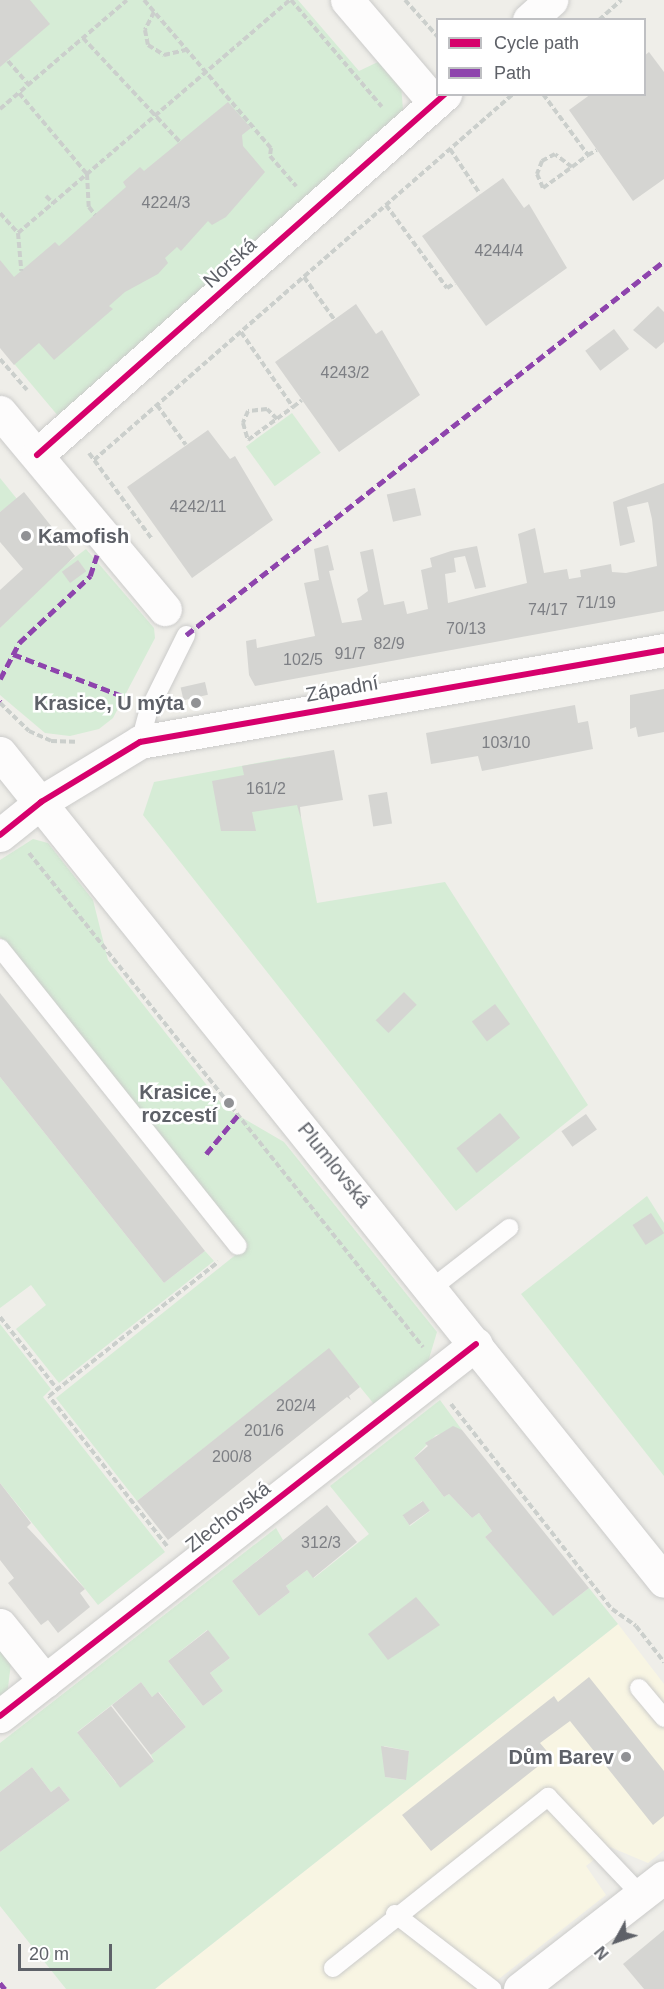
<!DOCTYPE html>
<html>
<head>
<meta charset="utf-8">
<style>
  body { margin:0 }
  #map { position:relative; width:664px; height:1989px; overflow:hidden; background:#efeee9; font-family:Arial,sans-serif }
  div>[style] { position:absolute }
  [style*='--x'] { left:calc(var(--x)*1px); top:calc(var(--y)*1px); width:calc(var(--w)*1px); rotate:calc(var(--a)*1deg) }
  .commercial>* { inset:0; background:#f8f5e3 }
  .green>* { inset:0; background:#d6ecd6; transform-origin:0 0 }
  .building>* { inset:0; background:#d5d5d2; transform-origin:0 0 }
  .path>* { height:4px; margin-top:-2px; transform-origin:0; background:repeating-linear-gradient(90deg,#cbcfcc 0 6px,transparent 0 9px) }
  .roads { filter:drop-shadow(0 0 2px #cbcbca) drop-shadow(0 0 2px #cbcbca) }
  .lane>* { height:18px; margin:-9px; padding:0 9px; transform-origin:9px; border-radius:9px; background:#fdfcfc }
  .street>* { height:33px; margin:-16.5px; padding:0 16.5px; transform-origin:16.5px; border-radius:16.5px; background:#fdfcfc }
  .secondary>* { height:33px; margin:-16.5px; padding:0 16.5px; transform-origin:16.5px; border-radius:16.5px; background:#fdfcfc }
  .quiet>* { height:4.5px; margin-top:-2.25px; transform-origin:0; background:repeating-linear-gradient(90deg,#8e44ad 0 9px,transparent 0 13.5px) }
  .cycleway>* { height:6px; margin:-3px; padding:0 3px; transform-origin:3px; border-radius:3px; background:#d6006c }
  .dots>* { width:16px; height:16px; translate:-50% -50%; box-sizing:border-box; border:3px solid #fff; border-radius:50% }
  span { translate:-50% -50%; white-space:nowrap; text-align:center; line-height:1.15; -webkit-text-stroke:5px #fff; paint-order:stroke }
  .number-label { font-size:16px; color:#7d7f84 }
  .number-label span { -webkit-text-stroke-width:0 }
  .street-label { font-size:20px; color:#5e6168 }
  .poi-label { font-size:20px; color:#5e6168; font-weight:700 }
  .left { translate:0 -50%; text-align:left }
  .right { translate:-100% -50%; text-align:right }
  .legend { position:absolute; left:436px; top:18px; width:210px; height:78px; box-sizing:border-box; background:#fff; border:2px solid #bfc0c3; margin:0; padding:8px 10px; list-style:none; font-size:18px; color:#5e6168 }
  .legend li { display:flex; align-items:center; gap:12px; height:30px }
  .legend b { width:30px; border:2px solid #bfc0c3 }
  .north { position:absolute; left:586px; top:1911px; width:60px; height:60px; -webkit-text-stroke:4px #fff; paint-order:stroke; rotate:230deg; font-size:16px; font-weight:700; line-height:24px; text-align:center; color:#5e6168 }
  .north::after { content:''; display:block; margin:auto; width:21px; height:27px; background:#5e6168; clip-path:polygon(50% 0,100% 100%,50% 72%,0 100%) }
  .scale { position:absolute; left:18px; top:1944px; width:94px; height:27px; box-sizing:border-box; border:3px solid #5e6168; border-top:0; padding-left:8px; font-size:18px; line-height:21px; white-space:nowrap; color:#5e6168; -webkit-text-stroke:4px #fff; paint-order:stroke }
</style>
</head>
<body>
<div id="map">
  <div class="commercial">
    <i style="clip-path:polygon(618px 1624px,664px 1684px,664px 1850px,648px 1863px,610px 1847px,586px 1866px,606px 1895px,486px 1989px,155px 1989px)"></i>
  </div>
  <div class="green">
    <i style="clip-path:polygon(0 0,298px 0,359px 71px,382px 60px,401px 84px,403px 110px,59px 417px,0 347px)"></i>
    <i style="left:292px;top:413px;width:49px;height:57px;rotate:54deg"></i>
    <i style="clip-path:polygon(0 478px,17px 499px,0 512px)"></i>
    <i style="clip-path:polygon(86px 549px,154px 628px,155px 638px,113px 718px,99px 729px,70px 736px,45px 733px,0 695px,0 628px,36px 587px)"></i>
    <i style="clip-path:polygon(290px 757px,317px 903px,445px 882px,588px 1105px,456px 1211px,143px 815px,154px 782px)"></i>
    <i style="clip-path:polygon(33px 839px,48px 843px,93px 900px,108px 960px,224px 1107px,284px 1142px,437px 1332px,428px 1362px,374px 1404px,329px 1349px,137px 1501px,56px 1398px,248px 1245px,0 937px,0 860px)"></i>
    <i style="clip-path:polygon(0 1077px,164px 1283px,205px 1251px,214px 1261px,59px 1383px,16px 1329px,46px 1305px,31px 1285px,0 1308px)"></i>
    <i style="clip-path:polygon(647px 1196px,664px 1223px,664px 1476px,521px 1294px)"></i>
    <i style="clip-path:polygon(0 1324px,51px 1389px,43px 1397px,165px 1552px,98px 1605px,0 1483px)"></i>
    <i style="clip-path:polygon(evenodd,440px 1400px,462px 1430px,436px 1435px,414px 1458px,444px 1497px,449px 1494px,472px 1518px,479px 1513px,492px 1531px,485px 1537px,554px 1615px,589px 1588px,618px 1624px,155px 1989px,66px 1989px,0 1906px,0 1852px,70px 1800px,59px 1786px,51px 1792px,32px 1767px,0 1792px,0 1743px,276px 1528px,283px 1540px,232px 1581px,259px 1616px,290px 1592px,286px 1586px,307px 1570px,314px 1578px,369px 1534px,330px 1486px,440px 1400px,422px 1501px,430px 1511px,410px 1526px,403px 1516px,422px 1501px,440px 1400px,207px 1630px,230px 1658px,210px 1673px,223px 1691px,203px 1706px,168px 1661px,207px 1630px,440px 1400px,141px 1682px,152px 1697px,159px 1692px,186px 1727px,151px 1755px,154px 1761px,116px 1783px,77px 1732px,141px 1682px,440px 1400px,384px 1746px,409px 1751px,405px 1780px,385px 1777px,384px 1746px)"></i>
    <i style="clip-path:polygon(0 1639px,12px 1654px,7px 1696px,0 1701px)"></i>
  </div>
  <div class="building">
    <i style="clip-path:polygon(0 0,30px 0,50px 24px,0 67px)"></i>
    <i style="clip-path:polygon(649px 52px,664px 72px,664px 179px,633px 201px,569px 110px,591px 94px,644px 94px,644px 56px)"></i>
    <i style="clip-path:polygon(228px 102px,251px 128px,242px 135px,243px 146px,265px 172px,226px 217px,212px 225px,208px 221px,181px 251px,177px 247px,165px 258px,168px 263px,158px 274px,125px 292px,109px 306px,113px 309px,54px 360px,39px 343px,14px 365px,0 348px,0 260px,14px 277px,55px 242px,59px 246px,126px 187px,123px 182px,140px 167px,144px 171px)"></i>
    <i style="clip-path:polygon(503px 178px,524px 208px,529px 204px,567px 268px,486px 326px,422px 236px)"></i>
    <i style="clip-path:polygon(356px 304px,376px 334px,382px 330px,420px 395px,339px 452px,275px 362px)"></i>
    <i style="clip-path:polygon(658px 306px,664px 312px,664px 342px,656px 349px,633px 330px)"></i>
    <i style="left:614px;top:329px;width:25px;height:36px;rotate:53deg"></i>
    <i style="clip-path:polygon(208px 430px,230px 459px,235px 456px,273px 520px,192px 578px,127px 487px)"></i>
    <i style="clip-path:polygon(664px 483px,664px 611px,255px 686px,249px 675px,246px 641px,256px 639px,257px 648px,315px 636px,304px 583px,319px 580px,314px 549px,328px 545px,334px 570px,329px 571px,342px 623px,362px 620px,357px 599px,368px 591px,360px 552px,373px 549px,384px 605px,404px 601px,407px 614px,428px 609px,421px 570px,432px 567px,430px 558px,451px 551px,477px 546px,486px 587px,475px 589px,465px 556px,454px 558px,456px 572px,445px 574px,448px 603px,527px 583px,518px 534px,535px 528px,544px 573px,567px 569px,569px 579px,581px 577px,580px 570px,611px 564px,612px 572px,626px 573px,657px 566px,652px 519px,648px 502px,627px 507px,635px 542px,620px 546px,613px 502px)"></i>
    <i style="left:415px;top:488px;width:28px;height:29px;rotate:77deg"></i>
    <i style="clip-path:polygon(24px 492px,75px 556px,0 628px,0 590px,23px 569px,0 542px,0 512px)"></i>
    <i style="left:78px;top:560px;width:14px;height:20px;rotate:54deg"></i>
    <i style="left:205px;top:682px;width:13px;height:25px;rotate:77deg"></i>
    <i style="clip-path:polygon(664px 689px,664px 732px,638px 737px,636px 727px,630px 729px,630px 695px)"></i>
    <i style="clip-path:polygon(575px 705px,578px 723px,588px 721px,593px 749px,482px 771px,478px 756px,431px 764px,426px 733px)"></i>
    <i style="clip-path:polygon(334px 750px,343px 800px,300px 807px,301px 819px,297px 805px,252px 812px,256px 831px,221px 831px,212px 781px,244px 775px,242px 766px)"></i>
    <i style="left:387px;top:792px;width:32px;height:19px;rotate:81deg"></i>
    <i style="left:404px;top:992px;width:18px;height:40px;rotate:45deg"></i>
    <i style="clip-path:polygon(0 993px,205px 1251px,164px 1283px,0 1077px)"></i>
    <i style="left:495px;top:1004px;width:25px;height:29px;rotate:53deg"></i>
    <i style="left:500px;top:1113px;width:32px;height:56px;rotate:51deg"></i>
    <i style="left:586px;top:1114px;width:19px;height:30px;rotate:55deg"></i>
    <i style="left:651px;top:1213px;width:24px;height:22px;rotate:57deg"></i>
    <i style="clip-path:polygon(329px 1348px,360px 1387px,349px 1396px,351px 1400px,347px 1397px,168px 1540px,137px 1501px)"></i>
    <i style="clip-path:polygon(453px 1426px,462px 1430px,589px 1588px,553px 1616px,485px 1537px,492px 1531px,479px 1513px,472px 1518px,449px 1494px,444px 1497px,414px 1458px,428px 1446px,425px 1443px)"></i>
    <i style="clip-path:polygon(0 1483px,31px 1523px,27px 1527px,85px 1589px,80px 1593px,90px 1607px,58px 1633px,48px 1620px,41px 1625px,8px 1583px,14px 1578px,0 1560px)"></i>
    <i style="left:423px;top:1501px;width:12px;height:25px;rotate:55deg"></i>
    <i style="clip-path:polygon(327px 1505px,357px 1542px,313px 1578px,307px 1570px,286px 1586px,290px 1592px,259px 1616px,232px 1581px)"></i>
    <i style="clip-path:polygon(416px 1597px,440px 1625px,388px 1660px,368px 1634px)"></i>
    <i style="clip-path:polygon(208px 1630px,230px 1658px,210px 1673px,223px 1691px,203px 1706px,168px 1661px)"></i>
    <i style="clip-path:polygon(589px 1677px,664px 1771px,664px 1816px,653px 1825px,570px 1721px,540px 1743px,551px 1756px,431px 1851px,402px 1815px,554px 1696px,558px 1702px)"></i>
    <i style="clip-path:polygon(141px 1682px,152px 1697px,158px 1692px,186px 1727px,151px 1755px,112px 1705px)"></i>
    <i style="left:111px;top:1706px;width:70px;height:43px;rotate:52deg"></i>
    <i style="clip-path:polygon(381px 1746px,409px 1751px,406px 1780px,385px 1777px)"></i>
    <i style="clip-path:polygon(32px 1767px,51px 1792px,59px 1786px,70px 1800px,0 1852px,0 1792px)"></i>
    <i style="clip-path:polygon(664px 1930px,664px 1989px,644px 1989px,623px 1964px)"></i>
  </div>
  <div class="path">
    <i style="--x:144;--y:0;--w:195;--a:49.4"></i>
    <i style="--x:271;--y:148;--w:8;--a:97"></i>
    <i style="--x:270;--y:156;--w:40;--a:49"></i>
    <i style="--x:291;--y:0;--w:140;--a:49.6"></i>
    <i style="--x:405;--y:0;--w:50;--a:48.3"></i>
    <i style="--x:154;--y:12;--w:20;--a:117"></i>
    <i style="--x:145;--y:30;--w:15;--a:79"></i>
    <i style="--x:148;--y:45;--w:19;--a:32"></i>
    <i style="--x:164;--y:55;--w:22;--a:-13"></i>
    <i style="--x:599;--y:20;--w:30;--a:-42"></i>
    <i style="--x:83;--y:38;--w:142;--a:47"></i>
    <i style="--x:8;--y:61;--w:32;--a:49"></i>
    <i style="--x:19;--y:93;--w:106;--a:50"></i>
    <i style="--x:87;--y:174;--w:33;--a:87"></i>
    <i style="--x:89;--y:207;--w:10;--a:53"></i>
    <i style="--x:543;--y:94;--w:76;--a:53.6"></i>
    <i style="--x:588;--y:155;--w:10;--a:-29"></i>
    <i style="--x:0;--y:109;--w:167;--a:-40.6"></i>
    <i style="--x:450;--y:149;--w:54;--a:56.3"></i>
    <i style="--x:572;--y:167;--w:21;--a:-143"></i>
    <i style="--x:555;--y:154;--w:15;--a:152"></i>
    <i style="--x:542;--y:161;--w:14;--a:111"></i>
    <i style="--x:537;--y:174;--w:15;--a:67"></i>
    <i style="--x:543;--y:188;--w:36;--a:-36"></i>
    <i style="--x:572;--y:167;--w:20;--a:-37"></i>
    <i style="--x:46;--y:196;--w:10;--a:45"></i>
    <i style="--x:386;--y:205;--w:103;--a:53.7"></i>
    <i style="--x:447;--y:288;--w:9;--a:-32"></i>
    <i style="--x:0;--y:213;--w:27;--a:48"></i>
    <i style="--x:18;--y:233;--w:38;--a:85"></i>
    <i style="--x:18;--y:233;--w:358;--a:-40.6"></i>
    <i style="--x:304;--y:277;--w:52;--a:54.5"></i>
    <i style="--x:241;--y:332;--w:91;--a:55.3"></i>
    <i style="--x:293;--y:407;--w:11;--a:-38"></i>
    <i style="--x:0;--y:359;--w:41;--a:48.9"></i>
    <i style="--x:157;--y:405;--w:49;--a:54.1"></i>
    <i style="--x:277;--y:419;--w:14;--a:-135"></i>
    <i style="--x:267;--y:409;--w:19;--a:174"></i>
    <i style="--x:248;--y:411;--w:13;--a:113"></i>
    <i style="--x:243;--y:423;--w:18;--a:74"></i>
    <i style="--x:248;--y:440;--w:56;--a:-36.3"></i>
    <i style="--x:89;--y:453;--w:107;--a:53.8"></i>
    <i style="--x:94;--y:460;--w:556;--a:-41.14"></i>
    <i style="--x:0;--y:703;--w:40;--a:44"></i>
    <i style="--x:29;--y:731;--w:24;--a:24"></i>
    <i style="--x:51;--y:741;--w:24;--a:2"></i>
    <i style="--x:29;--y:853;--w:632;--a:51.43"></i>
    <i style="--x:0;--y:1317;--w:92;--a:51.6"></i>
    <i style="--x:451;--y:1404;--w:261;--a:51.9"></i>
    <i style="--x:612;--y:1609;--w:29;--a:35"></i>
    <i style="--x:636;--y:1626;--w:46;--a:52.1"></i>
    <i style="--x:167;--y:1546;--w:191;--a:-128.2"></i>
    <i style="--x:49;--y:1396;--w:216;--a:-38.4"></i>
  </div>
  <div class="roads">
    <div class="lane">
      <i style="--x:140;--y:742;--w:31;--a:-75"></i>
      <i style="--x:148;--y:712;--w:86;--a:-63.7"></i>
      <i style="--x:0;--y:948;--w:381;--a:51.4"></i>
      <i style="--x:432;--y:1288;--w:98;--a:-37.9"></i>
      <i style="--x:639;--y:1688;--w:39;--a:50"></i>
      <i style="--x:395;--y:1914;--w:123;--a:37.7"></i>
      <i style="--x:333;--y:1968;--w:275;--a:-38.5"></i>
      <i style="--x:548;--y:1797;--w:135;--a:46.5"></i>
    </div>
    <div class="street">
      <i style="--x:347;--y:0;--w:135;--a:49.5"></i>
      <i style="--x:529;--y:20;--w:30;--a:-42"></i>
      <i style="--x:0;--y:412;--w:257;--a:50.1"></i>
      <i style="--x:37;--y:455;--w:545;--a:-41.5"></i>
      <i style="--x:0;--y:835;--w:53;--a:-38.8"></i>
      <i style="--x:41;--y:802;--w:116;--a:-31.2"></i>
      <i style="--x:140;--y:742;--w:532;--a:-9.96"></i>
      <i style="--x:0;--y:1625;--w:72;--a:51.2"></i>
      <i style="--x:0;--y:1716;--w:604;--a:-38.01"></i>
      <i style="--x:520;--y:1989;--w:182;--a:-37.9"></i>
    </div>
    <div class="secondary">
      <i style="--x:0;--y:753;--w:1061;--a:51.27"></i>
    </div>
  </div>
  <div class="quiet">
    <i style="--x:186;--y:635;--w:607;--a:-38.04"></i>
    <i style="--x:13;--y:654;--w:125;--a:21"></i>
    <i style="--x:0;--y:679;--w:41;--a:-62.2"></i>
    <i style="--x:19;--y:643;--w:98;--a:-43.3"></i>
    <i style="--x:90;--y:576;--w:22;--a:-72"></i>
    <i style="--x:0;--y:701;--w:1;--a:45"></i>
    <i style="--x:206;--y:1154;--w:50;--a:-50.6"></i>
    <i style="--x:0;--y:1983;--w:8;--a:50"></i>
  </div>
  <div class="cycleway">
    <i style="--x:37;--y:455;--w:545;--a:-41.5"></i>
    <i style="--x:0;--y:835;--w:53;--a:-38.8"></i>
    <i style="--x:41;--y:802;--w:116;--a:-31.2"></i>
    <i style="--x:140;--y:742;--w:532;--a:-9.96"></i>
    <i style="--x:0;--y:1716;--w:604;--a:-38.01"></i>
  </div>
  <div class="dots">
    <i style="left:26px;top:536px;background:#919295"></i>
    <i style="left:196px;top:703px;background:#919295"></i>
    <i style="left:229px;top:1103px;background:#919295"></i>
    <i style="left:626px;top:1757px;background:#919295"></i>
  </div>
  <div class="number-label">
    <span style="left:166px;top:203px">4224/3</span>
    <span style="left:499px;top:251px">4244/4</span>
    <span style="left:345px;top:373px">4243/2</span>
    <span style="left:198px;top:507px">4242/11</span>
    <span style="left:596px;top:603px">71/19</span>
    <span style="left:548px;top:610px">74/17</span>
    <span style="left:466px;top:629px">70/13</span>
    <span style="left:389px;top:644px">82/9</span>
    <span style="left:350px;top:654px">91/7</span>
    <span style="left:303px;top:660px">102/5</span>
    <span style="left:506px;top:743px">103/10</span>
    <span style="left:266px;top:789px">161/2</span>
    <span style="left:296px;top:1406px">202/4</span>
    <span style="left:264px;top:1431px">201/6</span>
    <span style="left:232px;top:1457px">200/8</span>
    <span style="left:321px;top:1543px">312/3</span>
  </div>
  <div class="street-label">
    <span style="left:230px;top:263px;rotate:-42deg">Norská</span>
    <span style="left:342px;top:689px;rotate:-10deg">Západní</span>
    <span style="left:334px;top:1165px;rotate:51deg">Plumlovská</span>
    <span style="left:228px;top:1517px;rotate:-38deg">Zlechovská</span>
  </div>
  <div class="poi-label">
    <span class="left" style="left:38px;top:536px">Kamofish</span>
    <span class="right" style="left:184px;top:703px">Krasice, U mýta</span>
    <span class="right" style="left:217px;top:1104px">Krasice,<br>rozcestí</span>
    <span class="right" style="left:614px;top:1757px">Dům Barev</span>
  </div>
  <ul class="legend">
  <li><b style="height:8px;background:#d6006c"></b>Cycle path</li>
  <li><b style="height:8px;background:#8e44ad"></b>Path</li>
  </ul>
  <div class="north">N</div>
  <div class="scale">20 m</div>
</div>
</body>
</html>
